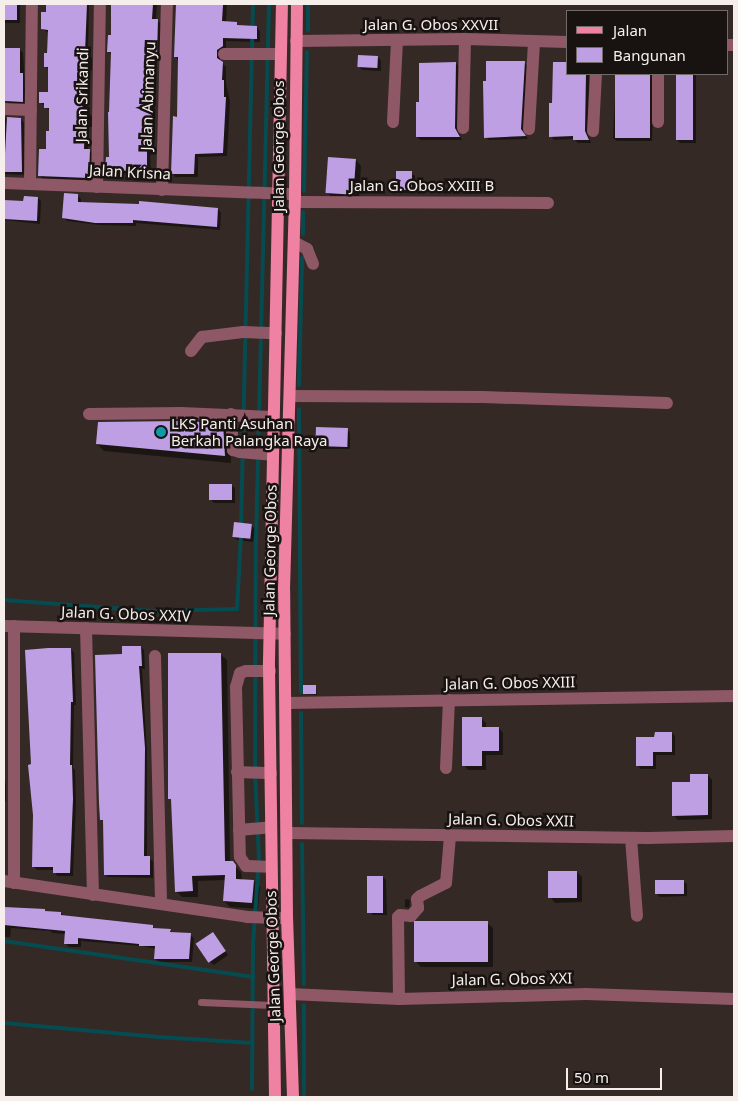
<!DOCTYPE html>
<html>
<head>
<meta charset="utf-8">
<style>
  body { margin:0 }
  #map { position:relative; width:738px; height:1101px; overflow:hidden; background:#342925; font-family:"Noto Sans",sans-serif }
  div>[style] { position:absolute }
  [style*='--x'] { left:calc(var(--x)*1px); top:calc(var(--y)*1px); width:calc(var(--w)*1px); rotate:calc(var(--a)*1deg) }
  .shadow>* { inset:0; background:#0007; transform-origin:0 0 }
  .stream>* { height:4px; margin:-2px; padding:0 2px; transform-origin:2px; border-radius:2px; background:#064b4f }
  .building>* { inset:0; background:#bf9fe3; transform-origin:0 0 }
  .service>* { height:7px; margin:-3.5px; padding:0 3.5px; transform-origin:3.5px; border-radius:3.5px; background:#8e5867 }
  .minor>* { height:12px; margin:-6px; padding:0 6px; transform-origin:6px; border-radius:6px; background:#8e5867 }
  .primary>* { height:12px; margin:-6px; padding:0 6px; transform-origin:6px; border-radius:6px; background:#ef81a2 }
  .dots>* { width:14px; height:14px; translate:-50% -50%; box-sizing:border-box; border:2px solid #181311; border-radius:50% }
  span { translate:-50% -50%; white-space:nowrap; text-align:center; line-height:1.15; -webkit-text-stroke:5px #181311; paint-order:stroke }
  .street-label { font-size:15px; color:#f5eeeb }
  .poi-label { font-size:15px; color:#f5eeeb }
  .left { translate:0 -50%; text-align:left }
  .frame { position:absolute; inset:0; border:5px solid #f5eeeb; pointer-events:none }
  .legend { position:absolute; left:566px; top:10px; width:162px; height:65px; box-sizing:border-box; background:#181311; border:1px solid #706b68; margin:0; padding:6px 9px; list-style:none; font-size:15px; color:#f5eeeb }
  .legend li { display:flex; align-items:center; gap:10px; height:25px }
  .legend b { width:25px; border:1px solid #706b68 }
  .scale { position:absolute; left:566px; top:1068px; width:96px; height:22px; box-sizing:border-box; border:2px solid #f5eeeb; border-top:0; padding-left:6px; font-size:15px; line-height:18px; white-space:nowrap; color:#f5eeeb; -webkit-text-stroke:4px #181311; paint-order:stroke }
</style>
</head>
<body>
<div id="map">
  <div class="shadow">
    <i style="left:4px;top:4px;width:16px;height:19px"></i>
    <i style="clip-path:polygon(48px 4px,89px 4px,88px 55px,92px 58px,92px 70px,87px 70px,87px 112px,92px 116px,92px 127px,88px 127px,88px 150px,93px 154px,92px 181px,43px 179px,39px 175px,50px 132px,50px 111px,40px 102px,49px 93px,49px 70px,45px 66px,49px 33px,42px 29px)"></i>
    <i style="clip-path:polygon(111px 4px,157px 4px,156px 20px,162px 24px,161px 60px,156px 60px,154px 75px,155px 132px,154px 145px,150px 146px,151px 179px,138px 179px,134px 174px,110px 173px,107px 169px,111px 158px,112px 55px,109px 51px,112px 36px)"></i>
    <i style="clip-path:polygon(205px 4px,227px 4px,226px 23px,236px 23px,239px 27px,257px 27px,260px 31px,260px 42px,226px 41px,226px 50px,220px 54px,220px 61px,226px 67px,226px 83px,230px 102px,227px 156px,198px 157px,198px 177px,175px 177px,172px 173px,178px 118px,179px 61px,175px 56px)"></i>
    <i style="clip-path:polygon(4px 49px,19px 49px,23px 53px,26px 105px,10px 104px,4px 100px)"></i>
    <i style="clip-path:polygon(378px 57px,381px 61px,381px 71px,362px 70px,359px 67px)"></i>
    <i style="clip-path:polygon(456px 63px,459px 67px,458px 132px,462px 140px,421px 140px,417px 137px,421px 103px)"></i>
    <i style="clip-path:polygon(524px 63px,528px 66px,524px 133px,528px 139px,489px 140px,486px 137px,487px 82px)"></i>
    <i style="clip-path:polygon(567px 74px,589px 74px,588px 135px,591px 143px,578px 143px,574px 139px,554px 140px,551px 136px,553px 104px)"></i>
    <i style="clip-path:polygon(616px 74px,654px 74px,652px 141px,617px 141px,613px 138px)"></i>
    <i style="clip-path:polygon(677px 74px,696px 74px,696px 143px,680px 143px,677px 140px)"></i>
    <i style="clip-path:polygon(6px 118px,21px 119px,24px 123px,25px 175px,4px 174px,4px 121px)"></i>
    <i style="clip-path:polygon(356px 160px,361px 166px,359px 199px,332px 198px,327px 192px)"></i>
    <i style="clip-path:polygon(411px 173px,415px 176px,415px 193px,400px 193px,397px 189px)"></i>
    <i style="clip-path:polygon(77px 195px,81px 199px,81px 204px,218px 209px,221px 213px,220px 230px,136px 223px,136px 226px,99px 225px,67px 221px,64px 218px)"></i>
    <i style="clip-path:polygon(38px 198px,41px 201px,40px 224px,4px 220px,4px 201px,25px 202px)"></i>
    <i style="clip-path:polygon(223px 424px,230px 432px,231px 463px,104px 451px,97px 444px)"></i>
    <i style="clip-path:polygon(347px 429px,350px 433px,350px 449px,320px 449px,317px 445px)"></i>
    <i style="clip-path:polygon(231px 485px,235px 488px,235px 503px,214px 503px,211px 500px)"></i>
    <i style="clip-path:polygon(251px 525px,255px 529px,253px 542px,237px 540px,233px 537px)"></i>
    <i style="clip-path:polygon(141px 647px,144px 650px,145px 669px,142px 669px,147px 752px,147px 858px,153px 861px,153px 878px,108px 877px,105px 874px,104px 823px,102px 820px,123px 655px)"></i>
    <i style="clip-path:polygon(71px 649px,74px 653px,76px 705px,74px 705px,73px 768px,75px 770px,76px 803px,73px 876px,57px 876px,54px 870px,37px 870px,34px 867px,35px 815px,32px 766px)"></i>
    <i style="clip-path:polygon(220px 654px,227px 660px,230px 862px,241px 872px,242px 880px,254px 881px,260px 887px,258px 909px,230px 907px,224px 901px,225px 880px,198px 881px,198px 897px,182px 897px,176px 891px,172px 801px,170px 798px)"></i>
    <i style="clip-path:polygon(316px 687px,317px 695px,305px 694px)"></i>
    <i style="clip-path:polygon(481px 718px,486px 723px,486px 728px,499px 728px,503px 733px,503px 755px,486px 755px,486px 770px,468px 770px,464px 765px)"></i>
    <i style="clip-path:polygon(672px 733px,675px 736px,675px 755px,656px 755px,656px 769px,641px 769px,637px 765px,656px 738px)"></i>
    <i style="clip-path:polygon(4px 768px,6px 787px,6px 801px,4px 801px)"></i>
    <i style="clip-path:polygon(708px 775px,712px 780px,712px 819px,678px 820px,673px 815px)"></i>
    <i style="clip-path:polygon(577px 872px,582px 877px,582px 902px,555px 903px,550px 897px)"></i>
    <i style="clip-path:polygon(383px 877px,386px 880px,387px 915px,373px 915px,370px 912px)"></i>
    <i style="clip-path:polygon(683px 881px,687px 884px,687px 896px,660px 897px,656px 893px)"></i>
    <i style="clip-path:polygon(405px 899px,410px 900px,409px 908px,405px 907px)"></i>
    <i style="clip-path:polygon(4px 909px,44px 910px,47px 913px,61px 913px,64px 916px,152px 926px,155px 929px,170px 930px,174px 934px,190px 935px,194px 938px,192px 962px,159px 962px,155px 959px,156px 949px,142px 946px,81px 941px,81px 947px,69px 947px,65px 943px,66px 934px,53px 933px,50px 931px,11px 928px,10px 937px,4px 937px)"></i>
    <i style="clip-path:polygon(487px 923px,493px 928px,493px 967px,421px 967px,416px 962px)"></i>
    <i style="clip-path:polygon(216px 937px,228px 955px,214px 965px,210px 962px)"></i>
  </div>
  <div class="stream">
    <i style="--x:308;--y:30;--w:26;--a:-90"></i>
    <i style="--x:304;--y:191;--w:139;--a:-88.8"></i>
    <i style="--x:303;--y:234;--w:22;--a:-90"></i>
    <i style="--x:299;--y:385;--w:127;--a:-88.6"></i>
    <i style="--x:299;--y:409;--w:283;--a:89.6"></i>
    <i style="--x:241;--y:526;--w:522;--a:-88.68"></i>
    <i style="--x:4;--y:600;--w:149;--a:4.2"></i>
    <i style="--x:153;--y:611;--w:84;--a:-1.4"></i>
    <i style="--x:237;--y:609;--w:74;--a:-86.9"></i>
    <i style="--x:301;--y:713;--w:110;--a:89.5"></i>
    <i style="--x:302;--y:844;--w:140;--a:89.2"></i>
    <i style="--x:4;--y:941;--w:252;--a:8.2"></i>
    <i style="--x:304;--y:1005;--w:92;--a:90"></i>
    <i style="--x:4;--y:1023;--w:155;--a:5.2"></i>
    <i style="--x:158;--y:1037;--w:95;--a:3.6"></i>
    <i style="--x:252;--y:1089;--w:145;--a:-89.6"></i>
    <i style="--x:253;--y:944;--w:85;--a:-86"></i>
    <i style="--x:259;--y:859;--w:87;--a:-92.6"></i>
    <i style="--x:255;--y:772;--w:230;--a:-89.8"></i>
    <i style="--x:256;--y:542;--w:538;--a:-88.62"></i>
  </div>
  <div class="building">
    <i style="left:4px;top:4px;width:13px;height:16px"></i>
    <i style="clip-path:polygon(46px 4px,87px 4px,85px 53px,89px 53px,89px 67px,84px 67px,83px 111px,89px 111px,88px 124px,85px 124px,84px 149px,90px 149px,89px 178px,38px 176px,39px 149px,46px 149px,46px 131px,49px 131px,49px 108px,44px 108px,44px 103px,39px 103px,39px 92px,48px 92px,48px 67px,44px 67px,44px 53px,47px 53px,48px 30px,41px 29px,41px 12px,46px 12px)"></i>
    <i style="clip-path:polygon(111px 4px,153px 4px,152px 19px,158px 19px,157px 57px,153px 57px,151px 70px,152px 128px,151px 142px,147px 142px,147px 176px,133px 176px,133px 171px,105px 170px,106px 157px,109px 157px,108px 112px,109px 112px,111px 52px,107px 52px,108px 35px,111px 35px)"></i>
    <i style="clip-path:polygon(176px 4px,223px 5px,222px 21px,237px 22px,237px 25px,257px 26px,257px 39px,223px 38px,223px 46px,217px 50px,217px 58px,223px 62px,222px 80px,224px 80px,224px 97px,226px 97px,223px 153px,195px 154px,194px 174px,171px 174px,173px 116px,177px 117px,178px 57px,174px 57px)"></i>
    <i style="clip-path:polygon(4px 48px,20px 48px,20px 73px,23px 73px,23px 102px,5px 101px)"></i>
    <i style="left:358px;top:55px;width:20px;height:12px;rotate:3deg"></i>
    <i style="clip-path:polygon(486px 61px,525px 61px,521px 129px,526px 136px,484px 138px,483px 81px,486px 81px)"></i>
    <i style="clip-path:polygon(456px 62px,455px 128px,460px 137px,416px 137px,416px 102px,419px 102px,419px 63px)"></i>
    <i style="clip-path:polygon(553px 62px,567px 62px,567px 74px,586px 74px,585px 131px,589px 140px,573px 140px,573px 136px,549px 137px,549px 103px,552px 103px)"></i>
    <i style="left:615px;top:74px;width:35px;height:64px"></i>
    <i style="left:676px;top:74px;width:17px;height:66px"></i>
    <i style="clip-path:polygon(7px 117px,21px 118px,22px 172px,4px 172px)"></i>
    <i style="left:328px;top:157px;width:28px;height:36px;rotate:4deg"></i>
    <i style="left:396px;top:171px;width:16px;height:19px"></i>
    <i style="clip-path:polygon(64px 193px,78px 194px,78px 202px,139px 204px,139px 201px,218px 208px,217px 227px,133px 220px,133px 223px,95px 223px,62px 218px)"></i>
    <i style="clip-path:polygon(24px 196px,38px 197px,37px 221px,4px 219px,4px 200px,23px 201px)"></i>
    <i style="clip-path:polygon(181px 421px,223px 423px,225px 456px,96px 444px,98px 422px)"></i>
    <i style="left:316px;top:427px;width:32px;height:19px;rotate:2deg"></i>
    <i style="left:209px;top:484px;width:23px;height:16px"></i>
    <i style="left:234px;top:522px;width:18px;height:15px;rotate:6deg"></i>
    <i style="clip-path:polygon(122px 646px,141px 646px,142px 666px,139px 666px,145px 748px,144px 856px,150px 856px,150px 875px,104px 875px,103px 820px,100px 820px,99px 803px,95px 655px,122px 654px)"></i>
    <i style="clip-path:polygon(48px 648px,71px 648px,73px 702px,71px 702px,70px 765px,72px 765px,73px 799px,70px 873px,53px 873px,53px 867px,32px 867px,33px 815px,28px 765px,31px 764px,25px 650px)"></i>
    <i style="clip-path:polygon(168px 653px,221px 653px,225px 861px,233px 861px,236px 865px,236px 879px,254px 880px,252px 903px,223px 901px,225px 875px,192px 876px,193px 891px,175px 892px,171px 799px,168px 799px)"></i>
    <i style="left:316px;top:685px;width:9px;height:13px;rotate:90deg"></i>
    <i style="clip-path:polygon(462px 717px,482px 717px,482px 727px,499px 727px,499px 751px,482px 751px,482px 766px,462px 766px)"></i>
    <i style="clip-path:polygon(655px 732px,672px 732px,672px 752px,653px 752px,653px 766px,636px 766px,636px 737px,654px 737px)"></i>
    <i style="clip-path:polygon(690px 774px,708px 774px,708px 815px,672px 816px,672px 782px,690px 782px)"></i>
    <i style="left:548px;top:871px;width:29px;height:27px"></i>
    <i style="left:367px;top:876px;width:16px;height:37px"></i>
    <i style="left:655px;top:880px;width:29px;height:14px"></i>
    <i style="clip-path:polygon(4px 907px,45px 909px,45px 911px,61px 912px,61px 915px,153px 925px,153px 928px,171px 929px,170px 932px,191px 933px,189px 959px,154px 959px,155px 946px,139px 946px,139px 944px,78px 938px,78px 944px,64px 944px,65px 931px,4px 925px)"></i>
    <i style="left:488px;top:921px;width:41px;height:74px;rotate:90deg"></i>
    <i style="left:213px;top:932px;width:23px;height:21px;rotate:56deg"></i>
  </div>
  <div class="service">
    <i style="--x:201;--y:1002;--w:72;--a:2.4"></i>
  </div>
  <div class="minor">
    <i style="--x:296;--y:41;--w:169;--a:-0.7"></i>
    <i style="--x:465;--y:39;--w:102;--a:1.7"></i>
    <i style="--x:727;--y:45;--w:7;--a:0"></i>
    <i style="--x:224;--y:54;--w:57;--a:0"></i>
    <i style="--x:4;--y:109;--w:27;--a:2"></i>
    <i style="--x:393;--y:122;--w:81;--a:-87.2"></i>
    <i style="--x:658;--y:122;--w:48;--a:-90"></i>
    <i style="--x:463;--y:128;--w:89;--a:-88.7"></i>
    <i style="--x:529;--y:129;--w:87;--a:-86.7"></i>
    <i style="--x:593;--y:131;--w:57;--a:-87"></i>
    <i style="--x:4;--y:183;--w:291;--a:2.2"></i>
    <i style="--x:30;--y:183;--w:179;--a:-89.4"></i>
    <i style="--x:97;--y:187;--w:183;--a:-89.1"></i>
    <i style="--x:162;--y:190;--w:186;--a:-88.5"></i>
    <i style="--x:295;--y:202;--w:253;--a:0.2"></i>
    <i style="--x:294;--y:242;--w:15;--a:28"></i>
    <i style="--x:307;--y:249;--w:16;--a:68"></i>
    <i style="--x:191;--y:351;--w:18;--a:-52"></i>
    <i style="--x:202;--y:337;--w:41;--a:-7"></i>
    <i style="--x:243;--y:332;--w:33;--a:2"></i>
    <i style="--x:290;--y:396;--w:193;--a:0.3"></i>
    <i style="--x:483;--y:397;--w:184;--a:1.9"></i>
    <i style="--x:89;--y:414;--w:92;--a:-0.6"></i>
    <i style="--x:181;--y:413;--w:92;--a:2.5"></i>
    <i style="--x:231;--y:414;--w:36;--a:87"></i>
    <i style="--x:233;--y:450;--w:7;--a:16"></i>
    <i style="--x:240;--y:452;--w:32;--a:5"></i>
    <i style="--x:4;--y:626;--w:281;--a:1.6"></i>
    <i style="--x:14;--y:626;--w:257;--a:90"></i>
    <i style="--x:86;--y:628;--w:267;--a:88.5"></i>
    <i style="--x:155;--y:656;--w:248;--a:88.6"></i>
    <i style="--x:270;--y:671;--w:24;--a:180"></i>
    <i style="--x:246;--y:671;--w:6;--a:162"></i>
    <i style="--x:240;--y:673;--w:15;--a:106"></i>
    <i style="--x:236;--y:687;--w:170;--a:88.7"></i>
    <i style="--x:240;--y:857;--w:11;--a:56"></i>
    <i style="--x:246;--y:866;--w:25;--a:2"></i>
    <i style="--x:287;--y:703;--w:447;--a:-0.9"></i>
    <i style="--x:446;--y:768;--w:68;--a:-87.5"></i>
    <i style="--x:237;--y:772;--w:34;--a:2"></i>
    <i style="--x:239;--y:830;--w:32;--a:-5"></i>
    <i style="--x:288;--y:833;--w:360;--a:0.8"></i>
    <i style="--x:648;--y:838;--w:86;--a:-1.3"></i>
    <i style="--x:631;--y:838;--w:78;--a:85.6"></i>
    <i style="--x:4;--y:881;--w:246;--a:8.4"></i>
    <i style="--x:247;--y:917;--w:37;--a:2"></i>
    <i style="--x:290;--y:994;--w:109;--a:2.6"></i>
    <i style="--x:399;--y:999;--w:187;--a:-1.5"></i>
    <i style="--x:586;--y:994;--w:148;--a:1.9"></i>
    <i style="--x:399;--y:999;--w:82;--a:-90.7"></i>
    <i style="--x:398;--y:917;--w:3;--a:-45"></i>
    <i style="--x:400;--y:915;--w:11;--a:5"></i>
    <i style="--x:411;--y:916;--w:11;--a:-49"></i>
    <i style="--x:418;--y:908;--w:9;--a:-96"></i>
    <i style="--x:417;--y:899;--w:4;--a:-45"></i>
    <i style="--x:420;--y:896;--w:29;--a:-27"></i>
    <i style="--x:446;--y:883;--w:47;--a:-85.1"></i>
  </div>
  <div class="primary">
    <i style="--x:275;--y:1097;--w:436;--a:-90.8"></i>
    <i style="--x:269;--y:661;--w:657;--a:-88.87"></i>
    <i style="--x:293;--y:1097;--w:180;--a:-91.9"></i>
    <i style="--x:287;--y:917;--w:327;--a:-90.5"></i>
    <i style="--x:284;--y:590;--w:396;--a:-88.4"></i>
    <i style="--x:295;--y:194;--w:190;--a:-89.4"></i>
  </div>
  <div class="dots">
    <i style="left:161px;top:432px;background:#0f9aa8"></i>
  </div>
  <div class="street-label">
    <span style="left:431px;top:25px">Jalan G. Obos XXVII</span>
    <span style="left:82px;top:95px;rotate:-89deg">Jalan Srikandi</span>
    <span style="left:148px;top:96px;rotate:-88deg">Jalan Abimanyu</span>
    <span style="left:279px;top:146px;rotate:-90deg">Jalan George Obos</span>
    <span style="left:130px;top:172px;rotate:3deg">Jalan Krisna</span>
    <span style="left:422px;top:186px">Jalan G. Obos XXIII B</span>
    <span style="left:270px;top:550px;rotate:-89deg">Jalan George Obos</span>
    <span style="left:126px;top:614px;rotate:2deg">Jalan G. Obos XXIV</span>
    <span style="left:510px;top:683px;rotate:-1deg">Jalan G. Obos XXIII</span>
    <span style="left:511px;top:820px;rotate:1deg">Jalan G. Obos XXII</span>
    <span style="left:273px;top:956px;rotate:-92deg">Jalan George Obos</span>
    <span style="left:512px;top:979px;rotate:-1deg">Jalan G. Obos XXI</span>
  </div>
  <div class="poi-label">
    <span class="left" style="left:171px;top:432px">LKS Panti Asuhan<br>Berkah Palangka Raya</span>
  </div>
  <div class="frame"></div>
  <ul class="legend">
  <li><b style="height:6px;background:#ef81a2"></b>Jalan</li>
  <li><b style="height:14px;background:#bf9fe3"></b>Bangunan</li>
  </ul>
  <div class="scale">50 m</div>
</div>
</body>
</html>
